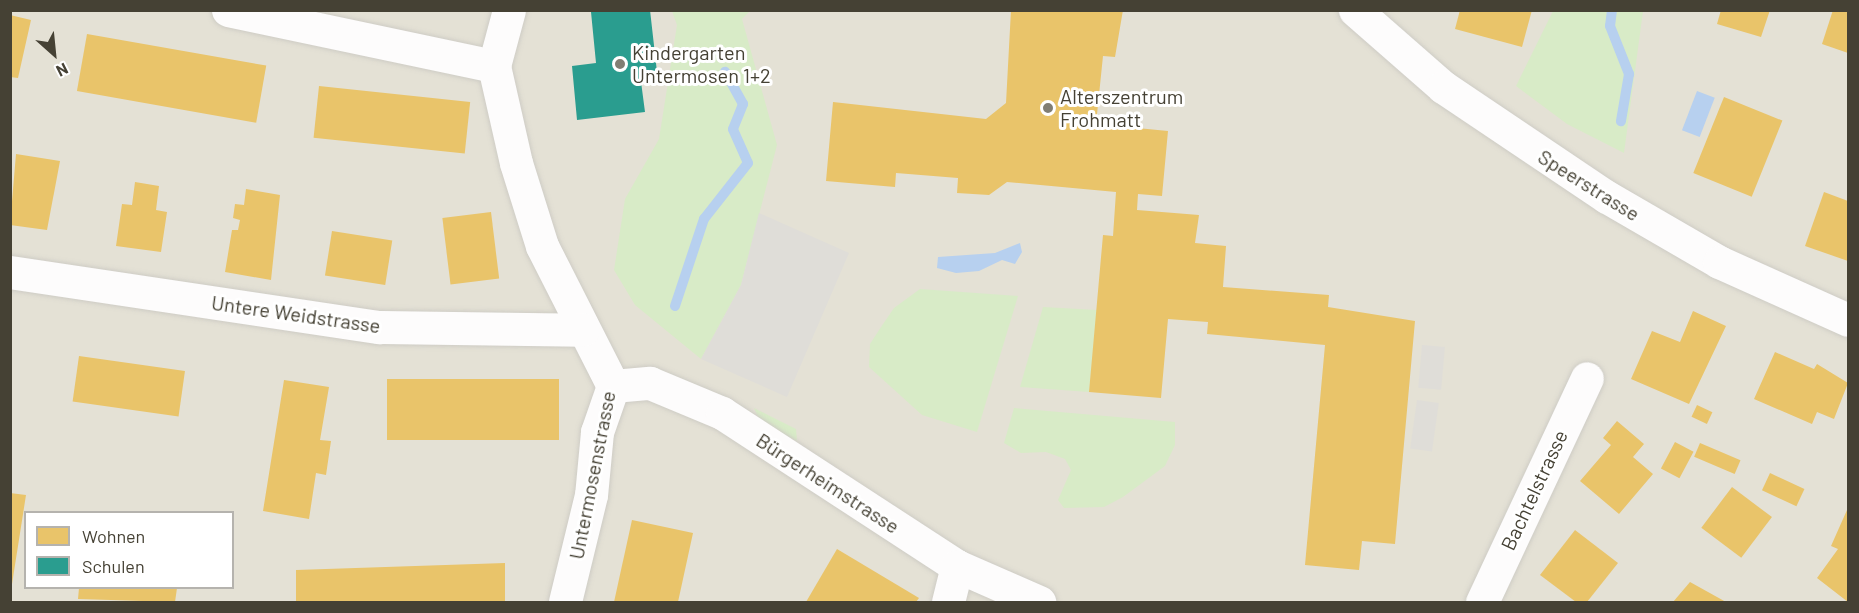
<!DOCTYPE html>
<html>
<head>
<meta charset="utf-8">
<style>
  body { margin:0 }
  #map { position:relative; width:1859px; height:613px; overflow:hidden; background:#f0eee8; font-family:Barlow,sans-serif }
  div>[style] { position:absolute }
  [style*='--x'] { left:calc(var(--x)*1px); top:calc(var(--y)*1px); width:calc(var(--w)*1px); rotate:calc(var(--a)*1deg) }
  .residential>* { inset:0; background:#e4e1d5 }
  .green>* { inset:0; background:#d8ebc7 }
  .parking>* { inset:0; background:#dfddd8; transform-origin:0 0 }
  .water>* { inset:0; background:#b7d0ef; transform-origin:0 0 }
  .homes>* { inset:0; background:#e9c46a; transform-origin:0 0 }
  .schools>* { inset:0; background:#2a9d8f }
  .stream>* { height:10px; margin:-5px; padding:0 5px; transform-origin:5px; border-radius:5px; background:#b7d0ef }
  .roads { filter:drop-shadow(0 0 2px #ceccc5) drop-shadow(0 0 2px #ceccc5) }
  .street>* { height:33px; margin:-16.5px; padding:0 16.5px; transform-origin:16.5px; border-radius:16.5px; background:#fdfcfc }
  .dots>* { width:16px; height:16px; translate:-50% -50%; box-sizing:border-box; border:3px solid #fff; border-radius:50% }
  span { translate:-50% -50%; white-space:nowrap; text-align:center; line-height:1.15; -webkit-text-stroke:6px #fff; paint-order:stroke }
  .poi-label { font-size:20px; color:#454134 }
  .left { translate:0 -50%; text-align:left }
  .street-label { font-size:20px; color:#454134 }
  .frame { position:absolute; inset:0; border:12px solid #454134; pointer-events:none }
  .legend { position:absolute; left:24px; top:511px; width:210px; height:78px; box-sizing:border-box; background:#fff; border:2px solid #b5b3ae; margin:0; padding:8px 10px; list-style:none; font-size:18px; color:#454134 }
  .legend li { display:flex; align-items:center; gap:12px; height:30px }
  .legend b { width:30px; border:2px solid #b5b3ae }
  .north { position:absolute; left:24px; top:24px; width:60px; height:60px; -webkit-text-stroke:4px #fff; paint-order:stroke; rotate:153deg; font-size:16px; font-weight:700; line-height:24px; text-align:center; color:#454134 }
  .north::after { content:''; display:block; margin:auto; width:21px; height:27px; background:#454134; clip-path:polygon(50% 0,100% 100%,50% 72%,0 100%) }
</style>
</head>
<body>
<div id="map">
  <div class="residential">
    <i style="clip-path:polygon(evenodd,10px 11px,1848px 11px,1848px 602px,11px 602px,10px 11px,26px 512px,232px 512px,232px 588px,26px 588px,26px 512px)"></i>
  </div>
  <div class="green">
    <i style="clip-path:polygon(672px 11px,750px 11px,742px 19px,777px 145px,741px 285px,701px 359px,635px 305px,614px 270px,625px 199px,659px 139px,677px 25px)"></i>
    <i style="clip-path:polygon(1553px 11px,1643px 11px,1624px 153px,1567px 124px,1516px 86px)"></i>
    <i style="clip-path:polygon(920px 289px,1018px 296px,977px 432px,922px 415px,869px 367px,870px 344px,881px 327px,894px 308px)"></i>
    <i style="clip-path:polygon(1043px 307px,1097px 310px,1089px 392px,1020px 387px)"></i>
    <i style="clip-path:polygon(754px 408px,796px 429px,797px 441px,760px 422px)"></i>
    <i style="clip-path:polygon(1014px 408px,1175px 422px,1175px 445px,1165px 466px,1123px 497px,1104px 507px,1064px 508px,1058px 500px,1071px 470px,1065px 459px,1046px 452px,1021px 453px,1004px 443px)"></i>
  </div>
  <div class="parking">
    <i style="clip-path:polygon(759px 213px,849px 253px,787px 397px,701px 359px,741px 285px)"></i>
    <i style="left:1422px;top:345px;width:23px;height:43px;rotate:5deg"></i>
    <i style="left:1417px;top:400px;width:22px;height:49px;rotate:8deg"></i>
  </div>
  <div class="water">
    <i style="left:1697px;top:91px;width:19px;height:42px;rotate:21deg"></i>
    <i style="clip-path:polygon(1020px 243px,1022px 252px,1015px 264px,1002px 260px,979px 271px,956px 273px,937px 268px,938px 257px,995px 253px)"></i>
  </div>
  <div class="homes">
    <i style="clip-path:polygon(1011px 10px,1123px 10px,1115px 57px,1103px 56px,1096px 124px,1168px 131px,1162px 196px,1138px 194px,1137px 210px,1199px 215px,1195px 243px,1226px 246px,1223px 287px,1329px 295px,1328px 307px,1415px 321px,1395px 544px,1362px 541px,1359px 570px,1305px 565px,1325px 345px,1207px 334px,1208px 322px,1168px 319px,1161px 398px,1089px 392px,1103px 235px,1113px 236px,1116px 192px,1007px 182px,989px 195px,957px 193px,958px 178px,896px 173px,895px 187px,826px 181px,833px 102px,986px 119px,1006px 103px)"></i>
    <i style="clip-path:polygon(1460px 10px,1532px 10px,1522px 47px,1455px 29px)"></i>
    <i style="clip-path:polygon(1721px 10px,1770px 10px,1761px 37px,1717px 24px)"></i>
    <i style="clip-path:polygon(1833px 10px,1848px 10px,1848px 53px,1822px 44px)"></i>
    <i style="clip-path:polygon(10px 15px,31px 20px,18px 78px,10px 77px)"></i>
    <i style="left:87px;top:34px;width:182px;height:58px;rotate:10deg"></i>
    <i style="left:319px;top:86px;width:152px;height:52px;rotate:6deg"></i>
    <i style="left:1724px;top:97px;width:63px;height:82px;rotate:22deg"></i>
    <i style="clip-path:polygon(16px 154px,60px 161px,47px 230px,10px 225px)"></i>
    <i style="clip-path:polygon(135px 182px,159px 186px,156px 210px,167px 212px,161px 252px,116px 246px,122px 204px,132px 205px)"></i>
    <i style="clip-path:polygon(246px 189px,280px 195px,271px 280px,225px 272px,232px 230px,238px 230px,240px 220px,233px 218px,235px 204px,244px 205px)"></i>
    <i style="clip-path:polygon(1824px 192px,1848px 201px,1848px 261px,1805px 246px)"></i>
    <i style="left:491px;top:212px;width:67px;height:49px;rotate:83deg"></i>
    <i style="left:332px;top:231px;width:61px;height:45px;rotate:9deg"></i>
    <i style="clip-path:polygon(1693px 311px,1726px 326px,1689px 404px,1631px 379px,1652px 331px,1680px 342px)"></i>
    <i style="clip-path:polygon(1775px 352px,1814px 369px,1817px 364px,1848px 383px,1834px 419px,1817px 412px,1812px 424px,1754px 399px)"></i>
    <i style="left:79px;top:356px;width:107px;height:46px;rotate:8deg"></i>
    <i style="left:559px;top:379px;width:61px;height:172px;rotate:90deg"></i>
    <i style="clip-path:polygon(284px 380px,329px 387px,320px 440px,331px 441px,326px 475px,316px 473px,309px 519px,263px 511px)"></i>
    <i style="left:1697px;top:405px;width:17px;height:13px;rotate:25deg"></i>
    <i style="clip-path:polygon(1617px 421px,1644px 444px,1633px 457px,1653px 474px,1619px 514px,1580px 481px,1611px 445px,1603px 438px)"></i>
    <i style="left:1675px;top:442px;width:21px;height:30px;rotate:28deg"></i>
    <i style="left:1700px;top:443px;width:44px;height:15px;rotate:23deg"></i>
    <i style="left:1770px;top:473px;width:38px;height:19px;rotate:25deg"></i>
    <i style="left:1732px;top:487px;width:50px;height:51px;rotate:37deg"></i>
    <i style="clip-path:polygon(10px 493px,26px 495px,12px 584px,10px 584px)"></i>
    <i style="clip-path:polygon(1847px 510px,1848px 511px,1848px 602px,1817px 578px,1838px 549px,1831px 546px)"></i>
    <i style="clip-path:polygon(632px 520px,693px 533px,678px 602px,614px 602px)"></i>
    <i style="clip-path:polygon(1575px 530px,1618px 563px,1587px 602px,1576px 602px,1540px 575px)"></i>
    <i style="clip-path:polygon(837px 549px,919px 598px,916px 602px,806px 602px)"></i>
    <i style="clip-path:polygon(505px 563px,505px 602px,296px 602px,296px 570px)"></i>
    <i style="clip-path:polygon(1690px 582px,1726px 602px,1673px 602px)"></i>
    <i style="clip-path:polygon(79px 588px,177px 588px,175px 602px,78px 599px)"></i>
  </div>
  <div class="schools">
    <i style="clip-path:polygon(650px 10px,657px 72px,640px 74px,645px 112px,577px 120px,572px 66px,596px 63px,591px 12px)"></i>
  </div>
  <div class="stream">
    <i style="--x:1612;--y:10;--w:16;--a:97"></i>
    <i style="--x:1610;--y:26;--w:52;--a:68.4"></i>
    <i style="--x:1629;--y:74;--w:48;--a:99.7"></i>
    <i style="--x:675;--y:306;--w:92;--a:-71.6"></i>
    <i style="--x:704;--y:219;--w:71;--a:-51.8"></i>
    <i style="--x:748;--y:163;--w:37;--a:-114"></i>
    <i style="--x:733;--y:129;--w:27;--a:-68"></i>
    <i style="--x:743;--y:104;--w:37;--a:-119"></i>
  </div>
  <div class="roads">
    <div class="street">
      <i style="--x:228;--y:10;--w:272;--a:11.9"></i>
      <i style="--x:509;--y:10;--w:58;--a:105"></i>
      <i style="--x:494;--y:66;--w:99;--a:77.2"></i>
      <i style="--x:516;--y:163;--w:87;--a:72.6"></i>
      <i style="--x:542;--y:246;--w:157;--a:63.1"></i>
      <i style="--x:613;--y:386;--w:49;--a:109.2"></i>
      <i style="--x:597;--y:432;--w:63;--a:95.4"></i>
      <i style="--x:591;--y:495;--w:110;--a:103.7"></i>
      <i style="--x:1355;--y:10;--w:117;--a:41.2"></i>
      <i style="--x:1443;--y:87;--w:197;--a:33.9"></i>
      <i style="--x:1607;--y:197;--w:129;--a:30.1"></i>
      <i style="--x:1719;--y:262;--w:141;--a:24.2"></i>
      <i style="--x:10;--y:272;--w:373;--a:8.5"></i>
      <i style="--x:379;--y:327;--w:204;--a:0.8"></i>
      <i style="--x:613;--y:386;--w:37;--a:-5"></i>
      <i style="--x:650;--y:383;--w:78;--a:22.6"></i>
      <i style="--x:722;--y:413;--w:280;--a:33.1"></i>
      <i style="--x:957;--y:566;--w:90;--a:23.7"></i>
      <i style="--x:948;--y:602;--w:37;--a:-76"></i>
      <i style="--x:1482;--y:602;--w:247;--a:-64.9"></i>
    </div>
  </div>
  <div class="dots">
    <i style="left:620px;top:64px;background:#817e73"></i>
    <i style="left:1048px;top:108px;background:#817e73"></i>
  </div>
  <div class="poi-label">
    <span class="left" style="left:632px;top:64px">Kindergarten<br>Untermosen 1+2</span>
    <span class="left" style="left:1060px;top:108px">Alterszentrum<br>Frohmatt</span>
  </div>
  <div class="street-label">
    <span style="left:1589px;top:185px;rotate:32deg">Speerstrasse</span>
    <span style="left:296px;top:314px;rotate:8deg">Untere Weidstrasse</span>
    <span style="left:592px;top:475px;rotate:-79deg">Untermosenstrasse</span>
    <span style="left:828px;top:483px;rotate:33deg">Bürgerheimstrasse</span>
    <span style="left:1534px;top:490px;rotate:-65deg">Bachtelstrasse</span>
  </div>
  <div class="frame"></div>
  <ul class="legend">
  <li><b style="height:16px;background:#e9c46a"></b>Wohnen</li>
  <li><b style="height:16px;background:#2a9d8f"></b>Schulen</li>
  </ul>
  <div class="north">N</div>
</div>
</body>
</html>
